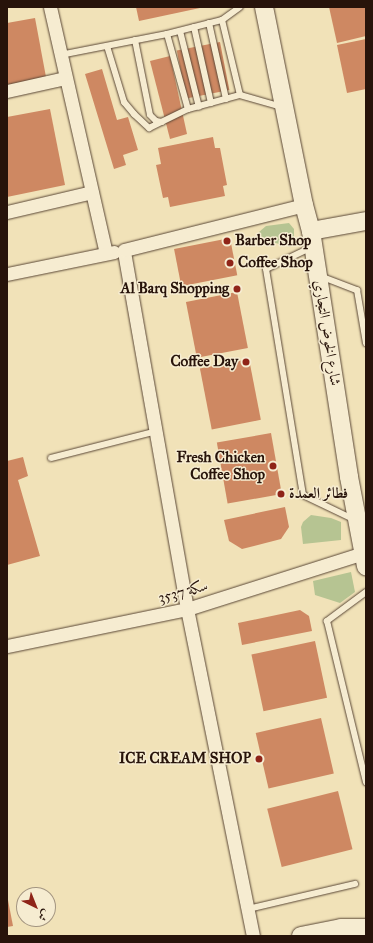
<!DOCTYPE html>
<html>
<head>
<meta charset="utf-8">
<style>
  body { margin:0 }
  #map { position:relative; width:373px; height:943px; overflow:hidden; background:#f1e2b8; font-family:"IM FELL Great Primer",Amiri,serif }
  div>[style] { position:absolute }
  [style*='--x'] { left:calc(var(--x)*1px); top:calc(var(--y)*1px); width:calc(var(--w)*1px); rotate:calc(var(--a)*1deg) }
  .green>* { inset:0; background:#b6c492 }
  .building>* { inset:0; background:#ce8862; transform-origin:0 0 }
  .roads { filter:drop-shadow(0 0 1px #5a4736) drop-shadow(0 0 1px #5a4736) }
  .lane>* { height:6px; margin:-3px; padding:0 3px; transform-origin:3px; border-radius:3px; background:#f6ecd1 }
  .street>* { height:13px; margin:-6.5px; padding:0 6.5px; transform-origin:6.5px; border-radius:6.5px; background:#f6ecd1 }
  .secondary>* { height:18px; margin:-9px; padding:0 9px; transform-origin:9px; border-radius:9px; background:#f6ecd1 }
  .dots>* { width:11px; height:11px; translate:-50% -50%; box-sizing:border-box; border:2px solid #f6ecd1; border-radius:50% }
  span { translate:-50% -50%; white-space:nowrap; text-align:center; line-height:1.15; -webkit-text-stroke:3px #f6ecd1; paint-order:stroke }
  .poi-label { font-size:15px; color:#27130a; font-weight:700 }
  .left { translate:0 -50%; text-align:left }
  .right { translate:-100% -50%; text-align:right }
  .street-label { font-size:15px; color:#27130a }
  .frame { position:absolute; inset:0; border:8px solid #27130a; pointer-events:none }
  .north { position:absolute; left:16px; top:887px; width:40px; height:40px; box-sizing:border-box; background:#f6ecd1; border:1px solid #a39581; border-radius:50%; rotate:137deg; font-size:11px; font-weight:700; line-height:16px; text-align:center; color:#27130a }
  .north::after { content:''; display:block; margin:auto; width:14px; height:18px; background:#8f2418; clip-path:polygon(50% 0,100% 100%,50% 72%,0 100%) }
</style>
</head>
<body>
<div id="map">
  <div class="green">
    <i style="clip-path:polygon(289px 223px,294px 229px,294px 244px,290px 247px,265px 240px,260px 236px,259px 232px,266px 226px)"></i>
    <i style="clip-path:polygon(311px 515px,331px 518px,341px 522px,341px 540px,303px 544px,301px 527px,303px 522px)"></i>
    <i style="clip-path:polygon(351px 572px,355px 592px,340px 603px,315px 595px,313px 581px)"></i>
  </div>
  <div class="building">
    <i style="clip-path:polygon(136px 7px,200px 7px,200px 8px,139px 21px)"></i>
    <i style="clip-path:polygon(329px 7px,366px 7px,366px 36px,337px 43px)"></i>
    <i style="clip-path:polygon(35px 18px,46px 77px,7px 85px,7px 23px)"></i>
    <i style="clip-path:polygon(366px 39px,366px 89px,347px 93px,337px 45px)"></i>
    <i style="left:220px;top:42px;width:49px;height:44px;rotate:79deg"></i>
    <i style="clip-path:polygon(170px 56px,187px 134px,170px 139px,150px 61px)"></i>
    <i style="clip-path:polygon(102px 69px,117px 120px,128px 117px,138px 150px,123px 155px,126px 165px,114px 169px,85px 74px)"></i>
    <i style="clip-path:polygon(50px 109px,65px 185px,7px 197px,7px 117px)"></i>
    <i style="clip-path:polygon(213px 137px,215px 148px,220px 148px,227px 185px,223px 186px,225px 196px,170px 207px,168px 197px,163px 198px,156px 165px,161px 164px,158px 148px)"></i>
    <i style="left:230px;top:238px;width:38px;height:57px;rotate:79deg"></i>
    <i style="left:237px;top:292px;width:57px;height:52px;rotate:79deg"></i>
    <i style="left:249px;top:359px;width:62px;height:50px;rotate:79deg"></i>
    <i style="left:271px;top:433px;width:62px;height:55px;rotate:80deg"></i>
    <i style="clip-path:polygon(23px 457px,28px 476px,18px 480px,40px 556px,7px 565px,7px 461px)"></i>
    <i style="clip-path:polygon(285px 507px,289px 527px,281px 539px,242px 549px,229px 541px,224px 520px)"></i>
    <i style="clip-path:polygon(300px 610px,309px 616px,312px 631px,242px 645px,238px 623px)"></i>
    <i style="left:315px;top:641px;width:58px;height:65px;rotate:78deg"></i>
    <i style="left:321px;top:718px;width:57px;height:67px;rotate:77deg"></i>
    <i style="left:338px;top:791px;width:60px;height:73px;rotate:76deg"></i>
    <i style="clip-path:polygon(7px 895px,13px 926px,7px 927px)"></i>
  </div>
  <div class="roads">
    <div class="lane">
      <i style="--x:222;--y:20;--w:77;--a:76.5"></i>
      <i style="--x:209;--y:23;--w:78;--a:77.4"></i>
      <i style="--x:194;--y:27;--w:78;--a:77.4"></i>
      <i style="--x:180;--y:31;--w:78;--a:76"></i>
      <i style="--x:167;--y:34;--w:78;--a:74.4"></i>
      <i style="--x:188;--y:109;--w:54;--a:-15.1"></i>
      <i style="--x:240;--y:95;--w:44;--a:15.9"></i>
      <i style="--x:135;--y:40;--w:76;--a:78.7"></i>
      <i style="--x:150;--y:115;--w:8;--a:45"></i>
      <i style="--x:156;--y:121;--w:6;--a:9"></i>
      <i style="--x:107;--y:46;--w:59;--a:73.1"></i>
      <i style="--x:124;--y:102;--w:16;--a:50"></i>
      <i style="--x:134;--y:114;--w:21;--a:43"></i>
      <i style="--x:149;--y:128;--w:43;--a:-26"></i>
      <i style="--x:60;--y:55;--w:109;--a:-11.1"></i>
      <i style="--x:167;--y:34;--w:57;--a:-14.3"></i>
      <i style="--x:222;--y:20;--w:22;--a:-36"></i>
      <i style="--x:312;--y:247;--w:51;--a:154.4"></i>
      <i style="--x:266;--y:269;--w:229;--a:80.7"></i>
      <i style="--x:303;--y:495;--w:58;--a:25.7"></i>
      <i style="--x:320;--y:276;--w:40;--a:21"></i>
      <i style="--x:357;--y:290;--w:54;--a:80.4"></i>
      <i style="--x:51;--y:458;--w:109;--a:-14.3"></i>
      <i style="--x:366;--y:592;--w:49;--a:143.4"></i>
      <i style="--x:327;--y:621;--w:166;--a:76.4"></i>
      <i style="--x:248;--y:909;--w:110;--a:-13.2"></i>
    </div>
    <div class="street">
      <i style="--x:50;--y:7;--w:252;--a:77.2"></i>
      <i style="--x:7;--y:91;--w:59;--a:-12.6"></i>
      <i style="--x:7;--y:212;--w:87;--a:-13.2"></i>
      <i style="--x:7;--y:274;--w:109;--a:-11.6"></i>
      <i style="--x:7;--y:646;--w:184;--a:-11.6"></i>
      <i style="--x:187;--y:609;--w:186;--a:-17.6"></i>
      <i style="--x:253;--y:936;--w:334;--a:-101.4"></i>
      <i style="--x:187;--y:609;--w:364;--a:-100"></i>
      <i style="--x:124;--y:250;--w:186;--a:-14"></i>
    </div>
    <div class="secondary">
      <i style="--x:264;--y:7;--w:202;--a:78.6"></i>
      <i style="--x:304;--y:205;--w:27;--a:75"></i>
      <i style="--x:311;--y:231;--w:249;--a:81.2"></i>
      <i style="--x:349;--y:477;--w:91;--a:79.2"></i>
      <i style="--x:311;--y:231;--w:56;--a:-10.3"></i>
      <i style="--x:301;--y:936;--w:41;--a:-11.3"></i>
      <i style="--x:341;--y:928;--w:25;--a:0"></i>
    </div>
  </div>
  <div class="dots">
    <i style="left:227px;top:241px;background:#8f2418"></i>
    <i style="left:230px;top:263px;background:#8f2418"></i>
    <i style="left:237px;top:289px;background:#8f2418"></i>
    <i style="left:246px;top:362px;background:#8f2418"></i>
    <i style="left:273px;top:466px;background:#8f2418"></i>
    <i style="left:281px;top:494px;background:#8f2418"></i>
    <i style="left:259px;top:759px;background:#8f2418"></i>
  </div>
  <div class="poi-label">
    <span class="left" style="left:235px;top:241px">Barber Shop</span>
    <span class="left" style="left:238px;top:263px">Coffee Shop</span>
    <span class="right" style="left:229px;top:289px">Al Barq Shopping</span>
    <span class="right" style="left:238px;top:362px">Coffee Day</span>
    <span class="right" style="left:265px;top:466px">Fresh Chicken<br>Coffee Shop</span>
    <span class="left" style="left:289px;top:494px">فطائر العمدة</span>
    <span class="right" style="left:251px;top:759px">ICE CREAM SHOP</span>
  </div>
  <div class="street-label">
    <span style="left:327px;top:333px;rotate:81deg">شارع الخوض التجاري</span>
    <span style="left:183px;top:592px;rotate:-15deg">سكة 3537</span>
  </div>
  <div class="frame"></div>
  <div class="north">ش</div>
</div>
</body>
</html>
